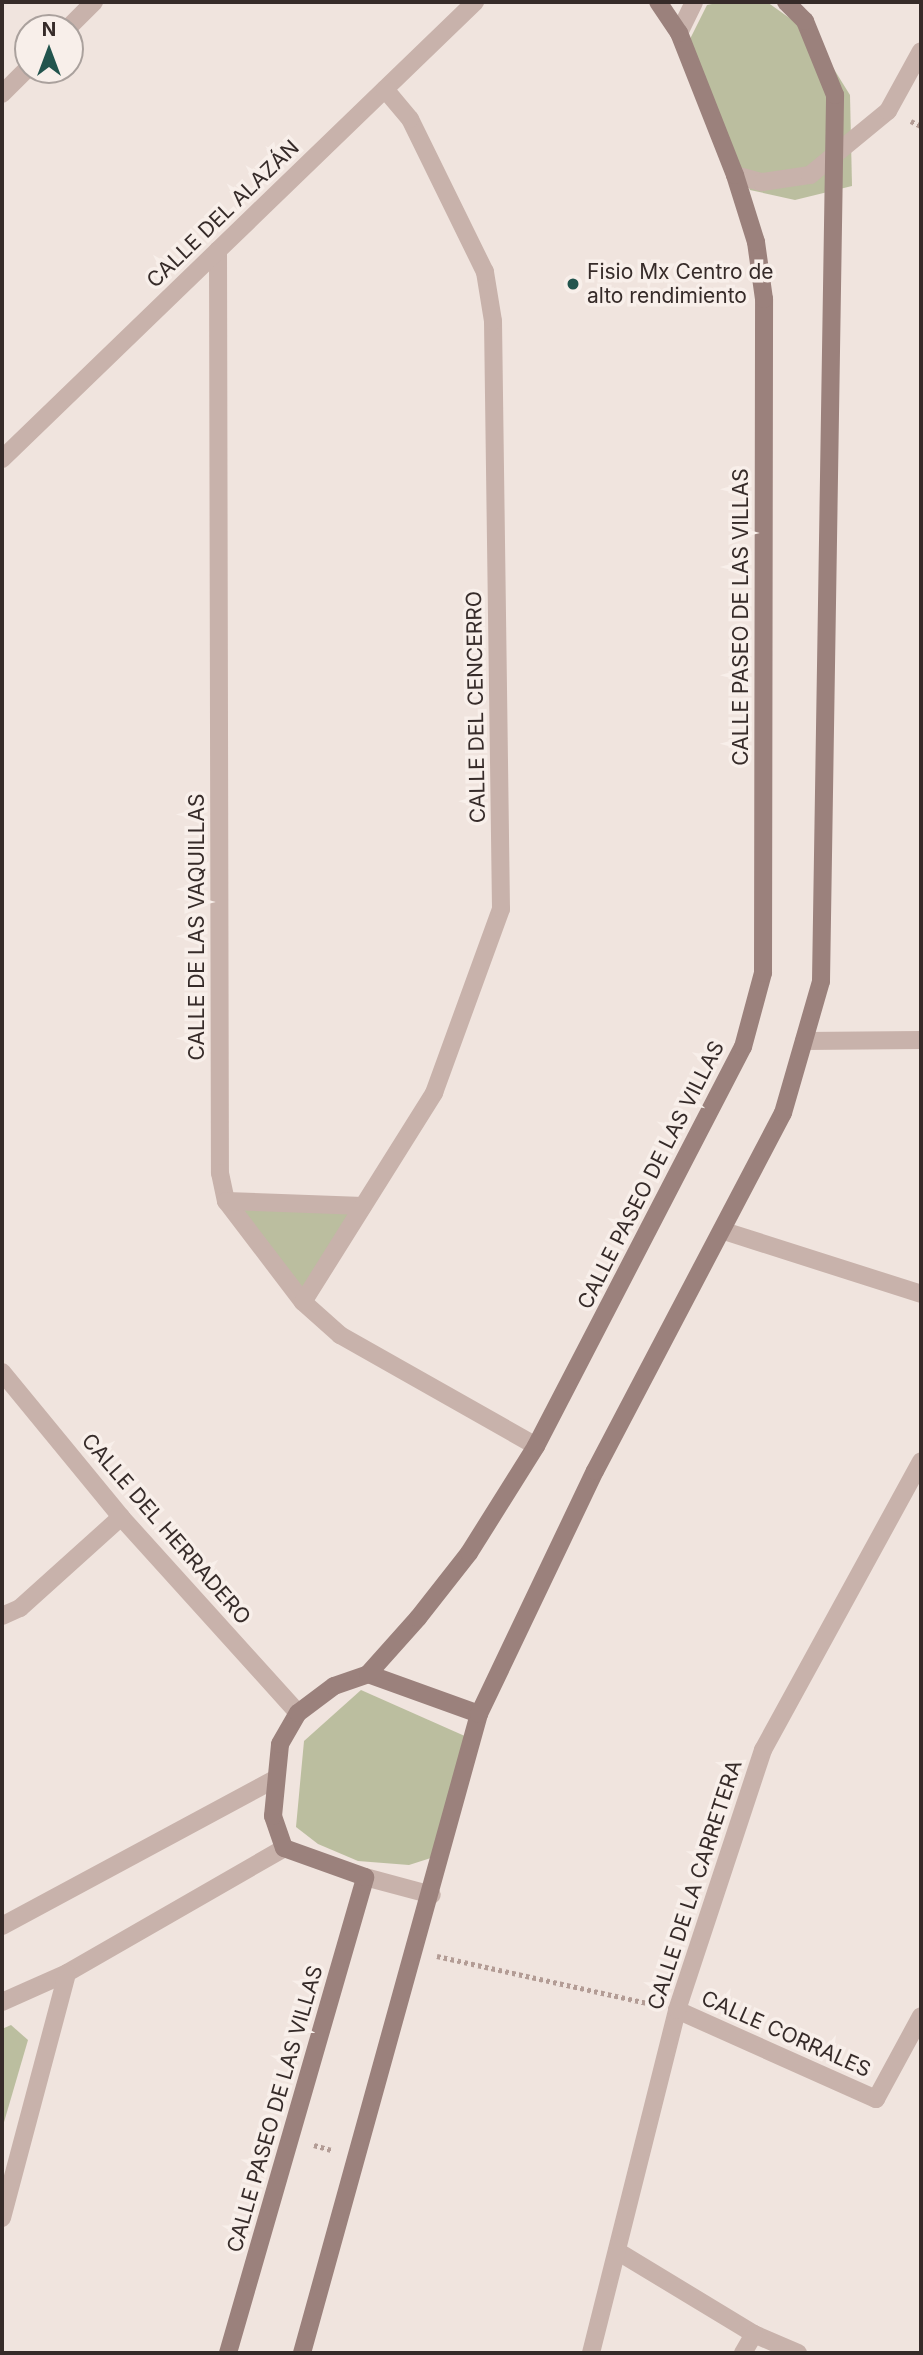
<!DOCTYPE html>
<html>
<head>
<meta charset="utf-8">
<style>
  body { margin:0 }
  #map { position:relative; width:923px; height:2355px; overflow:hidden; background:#f0e4de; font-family:Inter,sans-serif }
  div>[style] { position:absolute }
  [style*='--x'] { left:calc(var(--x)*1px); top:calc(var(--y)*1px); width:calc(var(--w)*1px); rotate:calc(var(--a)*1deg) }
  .green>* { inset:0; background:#bbbe9f }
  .path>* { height:4.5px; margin-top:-2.25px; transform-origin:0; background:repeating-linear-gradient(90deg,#b39c95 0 3.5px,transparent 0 7px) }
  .street>* { height:18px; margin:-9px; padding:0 9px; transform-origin:9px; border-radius:9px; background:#c8b2ab }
  .secondary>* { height:18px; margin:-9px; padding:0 9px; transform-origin:9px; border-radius:9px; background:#9b817c }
  .dots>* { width:19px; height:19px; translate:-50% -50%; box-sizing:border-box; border:4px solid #f8efea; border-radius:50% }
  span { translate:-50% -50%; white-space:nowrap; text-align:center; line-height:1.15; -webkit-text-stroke:7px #f8efea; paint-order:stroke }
  .street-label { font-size:21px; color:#362b29 }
  .poi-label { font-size:21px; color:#362b29 }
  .left { translate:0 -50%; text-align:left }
  .frame { position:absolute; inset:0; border:4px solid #362b29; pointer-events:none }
  .north { position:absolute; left:14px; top:14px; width:70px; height:70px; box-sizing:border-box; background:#f8efea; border:2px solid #aaa19d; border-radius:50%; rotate:0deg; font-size:19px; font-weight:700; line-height:28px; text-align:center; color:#362b29 }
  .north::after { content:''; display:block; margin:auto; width:24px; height:32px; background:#22544d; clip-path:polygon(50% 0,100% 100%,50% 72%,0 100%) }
</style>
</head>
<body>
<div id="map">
  <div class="green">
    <i style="clip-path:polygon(722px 2px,767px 2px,812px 34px,850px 95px,852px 186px,795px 200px,750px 190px,686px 47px,707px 5px)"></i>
    <i style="clip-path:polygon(239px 1208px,354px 1211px,303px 1291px)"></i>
    <i style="clip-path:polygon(361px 1690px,467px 1737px,437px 1856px,409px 1865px,358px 1861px,318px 1844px,296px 1827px,304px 1741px)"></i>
    <i style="clip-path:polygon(11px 2025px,28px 2040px,2px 2129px,2px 2029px)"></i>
  </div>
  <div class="path">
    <i style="--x:911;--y:121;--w:11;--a:27"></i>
    <i style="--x:437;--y:1956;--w:219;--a:12.6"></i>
    <i style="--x:314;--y:2145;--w:19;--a:16"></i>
  </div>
  <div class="street">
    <i style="--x:68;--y:28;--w:37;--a:-45"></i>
    <i style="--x:679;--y:33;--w:34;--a:-64"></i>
    <i style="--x:2;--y:94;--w:37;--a:-45"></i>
    <i style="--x:735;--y:175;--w:28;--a:15"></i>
    <i style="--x:762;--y:182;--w:49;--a:-8.3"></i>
    <i style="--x:810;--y:175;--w:101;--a:-39.4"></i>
    <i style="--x:888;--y:111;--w:68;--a:-61.2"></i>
    <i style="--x:218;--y:250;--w:923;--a:89.88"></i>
    <i style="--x:220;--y:1173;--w:29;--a:78"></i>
    <i style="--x:226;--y:1201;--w:127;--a:52.7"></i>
    <i style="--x:303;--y:1302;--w:50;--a:41.7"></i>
    <i style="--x:340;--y:1335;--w:225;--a:29.5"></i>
    <i style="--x:2;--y:459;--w:658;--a:-44.01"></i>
    <i style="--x:804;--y:1041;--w:117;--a:-0.5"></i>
    <i style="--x:226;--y:1201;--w:137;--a:2.1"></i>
    <i style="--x:724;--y:1231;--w:207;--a:17.7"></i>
    <i style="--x:303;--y:1302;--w:247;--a:-57.9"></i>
    <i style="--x:434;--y:1093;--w:196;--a:-70"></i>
    <i style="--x:501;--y:909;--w:588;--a:-90.78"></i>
    <i style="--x:493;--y:321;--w:50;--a:-99.3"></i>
    <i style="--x:485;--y:272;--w:170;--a:-116.1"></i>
    <i style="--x:410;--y:119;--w:39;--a:-130"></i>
    <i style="--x:2;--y:1372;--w:188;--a:50.6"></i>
    <i style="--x:121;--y:1517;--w:264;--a:47.9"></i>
    <i style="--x:2;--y:1616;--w:20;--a:-24"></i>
    <i style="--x:20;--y:1608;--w:136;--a:-42"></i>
    <i style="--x:365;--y:1877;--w:69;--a:15"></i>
    <i style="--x:2;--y:1926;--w:308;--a:-28.3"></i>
    <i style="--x:2;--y:2002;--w:71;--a:-24"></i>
    <i style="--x:67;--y:1973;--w:250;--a:-29.9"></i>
    <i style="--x:677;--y:2010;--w:218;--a:24.1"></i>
    <i style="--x:876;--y:2099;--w:94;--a:-61.5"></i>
    <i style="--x:2;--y:2218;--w:253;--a:-75.1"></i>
    <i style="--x:617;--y:2251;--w:160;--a:31.2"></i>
    <i style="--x:754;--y:2334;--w:48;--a:23.4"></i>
    <i style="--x:591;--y:2353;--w:354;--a:-75.9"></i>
    <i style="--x:677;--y:2010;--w:274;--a:-71.7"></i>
    <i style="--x:763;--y:1750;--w:329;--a:-61.3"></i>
    <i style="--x:743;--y:2353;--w:22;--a:-60"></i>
  </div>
  <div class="secondary">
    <i style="--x:368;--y:1674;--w:118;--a:19.8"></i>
    <i style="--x:228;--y:2353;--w:495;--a:-73.9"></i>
    <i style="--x:365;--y:1877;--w:86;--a:-160.3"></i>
    <i style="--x:284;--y:1848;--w:34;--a:-109"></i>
    <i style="--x:273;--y:1816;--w:72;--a:-84.4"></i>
    <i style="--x:280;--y:1744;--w:36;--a:-60"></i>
    <i style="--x:298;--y:1713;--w:45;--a:-36.9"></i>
    <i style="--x:334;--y:1686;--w:36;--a:-19"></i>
    <i style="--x:368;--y:1674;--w:75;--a:-48.2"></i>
    <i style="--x:418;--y:1618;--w:83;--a:-51.9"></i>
    <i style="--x:469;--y:1553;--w:126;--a:-57.9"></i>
    <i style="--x:536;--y:1446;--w:449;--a:-62.6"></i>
    <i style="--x:743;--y:1047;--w:77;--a:-74.9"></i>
    <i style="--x:763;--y:973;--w:674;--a:-89.91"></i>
    <i style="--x:764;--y:299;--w:58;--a:-98"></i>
    <i style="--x:756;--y:242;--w:70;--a:-107.4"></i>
    <i style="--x:735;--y:175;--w:153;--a:-111.5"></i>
    <i style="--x:679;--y:33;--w:37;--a:-124"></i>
    <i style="--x:302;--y:2353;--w:663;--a:-74.52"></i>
    <i style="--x:479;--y:1714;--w:269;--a:-64.5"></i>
    <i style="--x:595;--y:1471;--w:404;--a:-62.3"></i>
    <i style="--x:783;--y:1113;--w:137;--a:-73.9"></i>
    <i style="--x:821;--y:981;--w:886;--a:-89.09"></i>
    <i style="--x:835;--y:95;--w:80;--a:-112.1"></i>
    <i style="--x:805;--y:21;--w:27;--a:-135"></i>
  </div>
  <div class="dots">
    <i style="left:573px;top:284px;background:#22544d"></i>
  </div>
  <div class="street-label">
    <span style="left:223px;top:214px;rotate:-44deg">CALLE DEL ALAZÁN</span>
    <span style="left:741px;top:617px;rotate:-90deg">CALLE PASEO DE LAS VILLAS</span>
    <span style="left:476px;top:707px;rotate:-91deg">CALLE DEL CENCERRO</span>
    <span style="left:197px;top:927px;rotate:-90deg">CALLE DE LAS VAQUILLAS</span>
    <span style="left:651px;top:1175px;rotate:-63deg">CALLE PASEO DE LAS VILLAS</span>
    <span style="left:166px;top:1529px;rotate:49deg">CALLE DEL HERRADERO</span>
    <span style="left:695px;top:1885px;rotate:-72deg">CALLE DE LA CARRETERA</span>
    <span style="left:786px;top:2034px;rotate:24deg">CALLE CORRALES</span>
    <span style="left:275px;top:2109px;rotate:-74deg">CALLE PASEO DE LAS VILLAS</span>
  </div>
  <div class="poi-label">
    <span class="left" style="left:587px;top:284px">Fisio Mx Centro de<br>alto rendimiento</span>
  </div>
  <div class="frame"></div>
  <div class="north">N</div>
</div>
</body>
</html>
